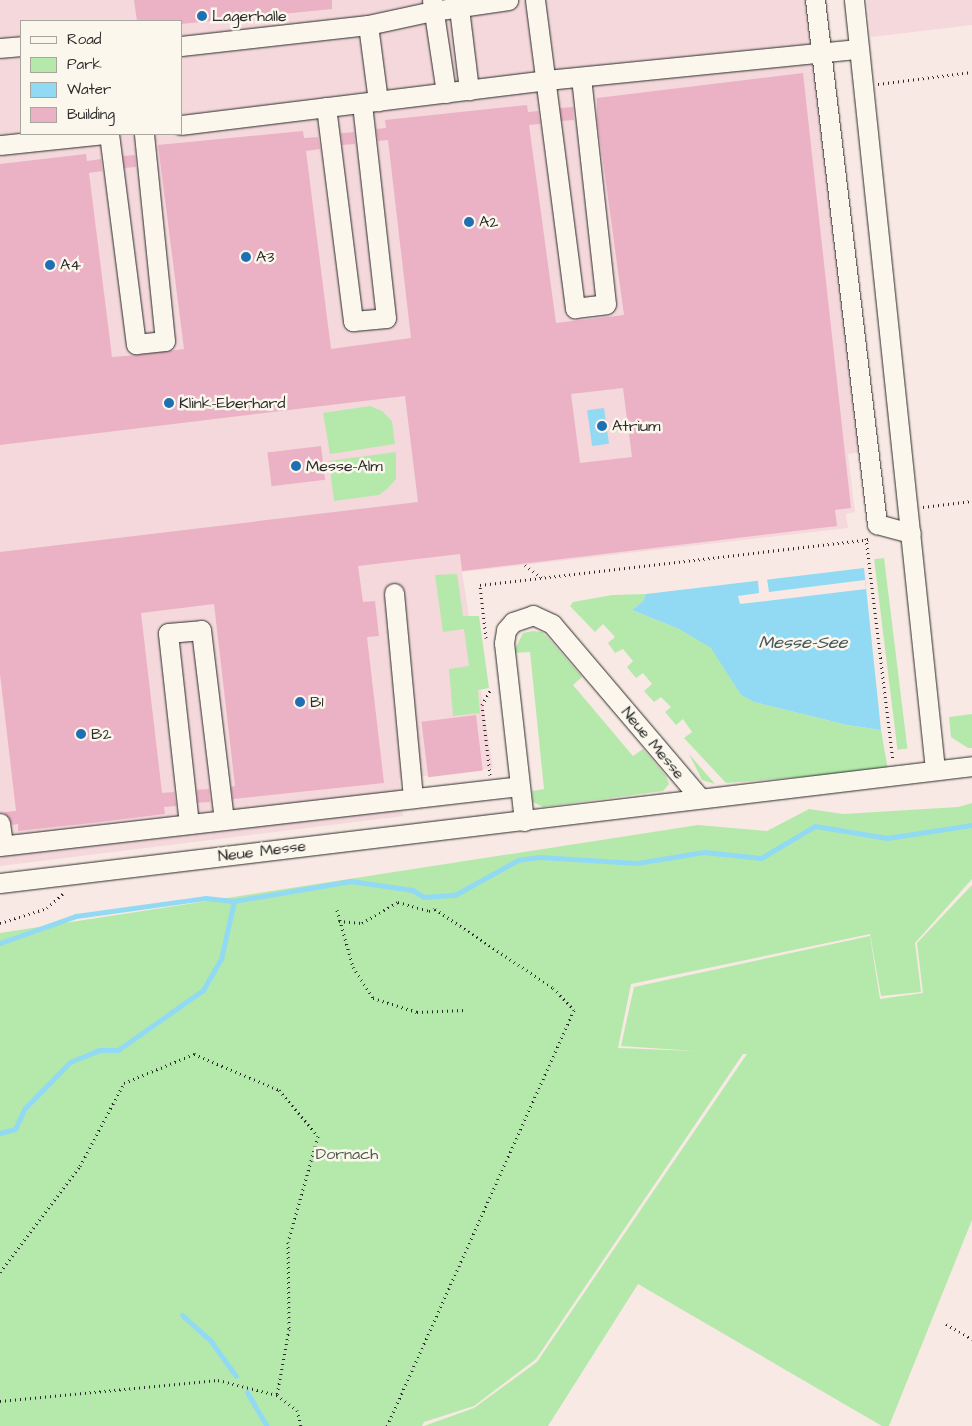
<!DOCTYPE html>
<html>
<head>
<meta charset="utf-8">
<style>
  body { margin:0 }
  #map { position:relative; width:972px; height:1426px; overflow:hidden; background:#f8e9e4; font-family:"Architects Daughter",sans-serif }
  div>[style] { position:absolute }
  [style*='--x'] { left:calc(var(--x)*1px); top:calc(var(--y)*1px); width:calc(var(--w)*1px); rotate:calc(var(--a)*1deg) }
  .built>* { inset:0; background:#f4d8db }
  .green>* { inset:0; background:#b4e9ab; transform-origin:0 0 }
  .water>* { inset:0; background:#92daf3; transform-origin:0 0 }
  .pier>* { inset:0; background:#f8e9e4 }
  .stream>* { height:5px; margin:-2.5px; padding:0 2.5px; transform-origin:2.5px; border-radius:2.5px; background:#92daf3 }
  .building>* { inset:0; background:#ebb2c5; transform-origin:0 0 }
  .path>* { height:3px; margin-top:-1.5px; transform-origin:0; background:repeating-linear-gradient(90deg,#2b2b2b 0 1px,transparent 0 5px) }
  .roads { filter:drop-shadow(0 0 1px #2b2b2b) drop-shadow(0 0 1px #2b2b2b) }
  .minor>* { height:19px; margin:-9.5px; padding:0 9.5px; transform-origin:9.5px; border-radius:9.5px; background:#fbf7ec }
  .dots>* { width:14px; height:14px; translate:-50% -50%; box-sizing:border-box; border:2px solid #fbf7ec; border-radius:50% }
  span { translate:-50% -50%; white-space:nowrap; text-align:center; line-height:1.15; -webkit-text-stroke:5px #fbf7ec; paint-order:stroke }
  .poi-label { font-size:16px; color:#2b2b2b }
  .left { translate:0 -50%; text-align:left }
  .street-label { font-size:16px; color:#2b2b2b }
  .park-label { font-size:16px; color:#4d5a4b }
  .water-label { font-size:18px; color:#45575d; font-style:italic }
  .legend { position:absolute; left:20px; top:20px; width:162px; height:115px; box-sizing:border-box; background:#fbf7ec; border:1px solid #a8a59f; margin:0; padding:6px 9px; list-style:none; font-size:15px; color:#2b2b2b }
  .legend li { display:flex; align-items:center; gap:10px; height:25px }
  .legend b { width:25px; border:1px solid #a8a59f }
</style>
</head>
<body>
<div id="map">
  <div class="built">
    <i style="clip-path:polygon(evenodd,0 0,826px 0,878px 449px,848px 454px,855px 512px,846px 514px,848px 528px,462px 572px,493px 768px,399px 779px,403px 816px,0 866px,0 0,21px 21px,181px 21px,181px 134px,21px 134px,21px 21px)"></i>
    <i style="clip-path:polygon(867px 0,972px 0,972px 25px,871px 37px)"></i>
  </div>
  <div class="green">
    <i style="clip-path:polygon(370px 406px,382px 411px,392px 421px,395px 444px,330px 454px,323px 413px)"></i>
    <i style="clip-path:polygon(396px 452px,396px 479px,388px 488px,379px 495px,334px 501px,329px 461px)"></i>
    <i style="left:884px;top:558px;width:192px;height:10px;rotate:83deg"></i>
    <i style="clip-path:polygon(457px 574px,463px 616px,479px 616px,489px 688px,478px 690px,480px 713px,453px 716px,449px 669px,469px 666px,464px 629px,443px 632px,435px 575px)"></i>
    <i style="clip-path:polygon(646px 594px,643px 601px,632px 610px,679px 629px,712px 648px,741px 695px,754px 702px,847px 725px,881px 730px,888px 770px,726px 783px,684px 738px,692px 732px,683px 719px,676px 725px,665px 712px,671px 707px,661px 697px,654px 702px,644px 691px,652px 684px,643px 673px,636px 678px,627px 667px,633px 661px,623px 649px,615px 653px,608px 643px,615px 637px,603px 624px,595px 632px,570px 606px,573px 602px,612px 595px)"></i>
    <i style="clip-path:polygon(533px 631px,542px 632px,549px 639px,582px 677px,573px 685px,633px 756px,643px 749px,666px 776px,669px 784px,663px 791px,543px 807px,533px 802px,532px 791px,544px 789px,530px 652px,513px 653px,523px 633px)"></i>
    <i style="clip-path:polygon(972px 714px,972px 748px,968px 748px,951px 737px,949px 717px)"></i>
    <i style="clip-path:polygon(689px 754px,715px 784px,702px 780px)"></i>
    <i style="clip-path:polygon(972px 803px,972px 879px,915px 943px,921px 992px,881px 996px,870px 934px,631px 984px,618px 1048px,695px 1051px,621px 1046px,634px 987px,870px 936px,880px 999px,923px 993px,917px 943px,972px 885px,972px 1220px,889px 1426px,882px 1426px,638px 1284px,548px 1426px,424px 1426px,474px 1408px,537px 1362px,747px 1054px,743px 1054px,536px 1359px,474px 1406px,424px 1422px,422px 1426px,0 1426px,0 933px,698px 825px,767px 831px,809px 809px,843px 814px,958px 807px)"></i>
  </div>
  <div class="water">
    <i style="left:604px;top:408px;width:36px;height:17px;rotate:82deg"></i>
    <i style="clip-path:polygon(864px 568px,881px 730px,847px 725px,754px 702px,741px 695px,711px 648px,679px 629px,632px 610px,643px 601px,646px 594px)"></i>
  </div>
  <div class="pier">
    <i style="clip-path:polygon(767px 579px,769px 592px,865px 580px,866px 589px,740px 604px,738px 596px,759px 593px,758px 580px)"></i>
  </div>
  <div class="stream">
    <i style="--x:0;--y:943;--w:81;--a:-19.6"></i>
    <i style="--x:76;--y:916;--w:130;--a:-7.9"></i>
    <i style="--x:205;--y:898;--w:29;--a:6"></i>
    <i style="--x:234;--y:901;--w:119;--a:-9.7"></i>
    <i style="--x:351;--y:881;--w:62;--a:8.4"></i>
    <i style="--x:412;--y:890;--w:14;--a:30"></i>
    <i style="--x:424;--y:897;--w:31;--a:-4"></i>
    <i style="--x:455;--y:895;--w:72;--a:-29.1"></i>
    <i style="--x:518;--y:860;--w:21;--a:-8"></i>
    <i style="--x:539;--y:857;--w:98;--a:3.5"></i>
    <i style="--x:637;--y:863;--w:68;--a:-9.3"></i>
    <i style="--x:704;--y:852;--w:57;--a:6"></i>
    <i style="--x:761;--y:858;--w:63;--a:-30.7"></i>
    <i style="--x:815;--y:826;--w:73;--a:9.5"></i>
    <i style="--x:887;--y:838;--w:86;--a:-8.7"></i>
    <i style="--x:0;--y:1133;--w:16;--a:-15"></i>
    <i style="--x:15;--y:1129;--w:23;--a:-65"></i>
    <i style="--x:25;--y:1108;--w:64;--a:-45.6"></i>
    <i style="--x:70;--y:1062;--w:31;--a:-22"></i>
    <i style="--x:99;--y:1050;--w:19;--a:0"></i>
    <i style="--x:118;--y:1050;--w:104;--a:-35.2"></i>
    <i style="--x:203;--y:990;--w:36;--a:-60"></i>
    <i style="--x:221;--y:959;--w:59;--a:-77.4"></i>
    <i style="--x:182;--y:1315;--w:38;--a:42"></i>
    <i style="--x:210;--y:1340;--w:44;--a:54.2"></i>
    <i style="--x:247;--y:1392;--w:39;--a:60"></i>
  </div>
  <div class="building">
    <i style="clip-path:polygon(134px 0,332px 0,332px 9px,181px 24px,181px 21px,137px 21px)"></i>
    <i style="clip-path:polygon(evenodd,803px 73px,851px 508px,835px 510px,837px 526px,462px 571px,460px 554px,358px 566px,363px 602px,375px 601px,379px 636px,367px 637px,384px 783px,233px 799px,231px 787px,235px 786px,214px 604px,141px 613px,162px 793px,174px 792px,176px 806px,164px 807px,165px 814px,92px 823px,18px 831px,18px 824px,12px 825px,4px 812px,16px 811px,0 674px,0 552px,418px 502px,405px 396px,0 445px,0 164px,86px 154px,87px 161px,101px 159px,102px 171px,89px 173px,112px 357px,137px 355px,184px 349px,158px 145px,303px 131px,304px 138px,318px 137px,320px 149px,306px 151px,331px 349px,411px 338px,388px 140px,378px 141px,376px 129px,386px 128px,385px 120px,527px 105px,528px 112px,538px 111px,540px 124px,529px 125px,556px 323px,624px 315px,597px 118px,597px 98px,803px 73px,623px 388px,632px 457px,580px 463px,571px 394px,623px 388px)"></i>
    <i style="left:573px;top:107px;width:13px;height:13px;rotate:86deg"></i>
    <i style="left:354px;top:132px;width:12px;height:13px;rotate:85deg"></i>
    <i style="left:135px;top:155px;width:12px;height:12px;rotate:85deg"></i>
    <i style="left:321px;top:446px;width:34px;height:54px;rotate:83deg"></i>
    <i style="left:476px;top:715px;width:56px;height:55px;rotate:83deg"></i>
    <i style="left:209px;top:789px;width:13px;height:12px;rotate:86deg"></i>
  </div>
  <div class="path">
    <i style="--x:878;--y:84;--w:95;--a:-7.3"></i>
    <i style="--x:923;--y:507;--w:49;--a:-7"></i>
    <i style="--x:866;--y:538;--w:224;--a:83.1"></i>
    <i style="--x:525;--y:565;--w:21;--a:37"></i>
    <i style="--x:486;--y:638;--w:53;--a:-96.5"></i>
    <i style="--x:480;--y:585;--w:393;--a:-6.7"></i>
    <i style="--x:490;--y:775;--w:70;--a:-96.5"></i>
    <i style="--x:482;--y:705;--w:18;--a:-61"></i>
    <i style="--x:337;--y:910;--w:59;--a:74.3"></i>
    <i style="--x:353;--y:967;--w:37;--a:57"></i>
    <i style="--x:373;--y:998;--w:46;--a:17.7"></i>
    <i style="--x:417;--y:1012;--w:48;--a:-2.4"></i>
    <i style="--x:339;--y:921;--w:23;--a:5"></i>
    <i style="--x:362;--y:923;--w:42;--a:-30.3"></i>
    <i style="--x:398;--y:902;--w:32;--a:16"></i>
    <i style="--x:429;--y:911;--w:6;--a:-18"></i>
    <i style="--x:435;--y:909;--w:142;--a:33.8"></i>
    <i style="--x:553;--y:988;--w:30;--a:46"></i>
    <i style="--x:574;--y:1010;--w:456;--a:114.2"></i>
    <i style="--x:0;--y:923;--w:49;--a:-17.7"></i>
    <i style="--x:47;--y:908;--w:24;--a:-42"></i>
    <i style="--x:0;--y:1272;--w:133;--a:-53"></i>
    <i style="--x:80;--y:1166;--w:94;--a:-62.1"></i>
    <i style="--x:124;--y:1083;--w:76;--a:-22.5"></i>
    <i style="--x:194;--y:1054;--w:92;--a:23"></i>
    <i style="--x:279;--y:1090;--w:60;--a:49.7"></i>
    <i style="--x:318;--y:1136;--w:110;--a:105.8"></i>
    <i style="--x:288;--y:1242;--w:87;--a:89.3"></i>
    <i style="--x:289;--y:1329;--w:67;--a:100.3"></i>
    <i style="--x:946;--y:1324;--w:30;--a:30"></i>
    <i style="--x:0;--y:1401;--w:219;--a:-5.5"></i>
    <i style="--x:218;--y:1380;--w:61;--a:14.3"></i>
    <i style="--x:277;--y:1395;--w:25;--a:37"></i>
    <i style="--x:297;--y:1410;--w:16;--a:76"></i>
  </div>
  <div class="roads">
    <div class="minor">
      <i style="--x:432;--y:0;--w:94;--a:81.4"></i>
      <i style="--x:458;--y:0;--w:91;--a:83"></i>
      <i style="--x:535;--y:0;--w:311;--a:82.6"></i>
      <i style="--x:575;--y:308;--w:31;--a:-7"></i>
      <i style="--x:606;--y:304;--w:228;--a:-96.3"></i>
      <i style="--x:815;--y:0;--w:528;--a:83.25"></i>
      <i style="--x:877;--y:524;--w:35;--a:15"></i>
      <i style="--x:854;--y:0;--w:774;--a:83.99"></i>
      <i style="--x:368;--y:25;--w:77;--a:82.5"></i>
      <i style="--x:181;--y:46;--w:188;--a:-6.4"></i>
      <i style="--x:368;--y:25;--w:66;--a:-12.2"></i>
      <i style="--x:433;--y:11;--w:76;--a:-8.3"></i>
      <i style="--x:0;--y:48;--w:21;--a:-5"></i>
      <i style="--x:326;--y:107;--w:216;--a:82.8"></i>
      <i style="--x:353;--y:321;--w:33;--a:-5"></i>
      <i style="--x:386;--y:318;--w:216;--a:-96.4"></i>
      <i style="--x:181;--y:125;--w:368;--a:-7"></i>
      <i style="--x:546;--y:80;--w:314;--a:-5.7"></i>
      <i style="--x:109;--y:134;--w:212;--a:82.7"></i>
      <i style="--x:136;--y:344;--w:29;--a:-6"></i>
      <i style="--x:165;--y:341;--w:208;--a:-95.8"></i>
      <i style="--x:0;--y:145;--w:105;--a:-6"></i>
      <i style="--x:394;--y:593;--w:206;--a:84.7"></i>
      <i style="--x:524;--y:821;--w:179;--a:-96.4"></i>
      <i style="--x:504;--y:643;--w:13;--a:-81"></i>
      <i style="--x:506;--y:630;--w:11;--a:-49"></i>
      <i style="--x:513;--y:622;--w:21;--a:-19"></i>
      <i style="--x:533;--y:615;--w:21;--a:25"></i>
      <i style="--x:552;--y:624;--w:228;--a:49.6"></i>
      <i style="--x:0;--y:823;--w:22;--a:82"></i>
      <i style="--x:189;--y:824;--w:192;--a:-96.3"></i>
      <i style="--x:168;--y:633;--w:33;--a:-5"></i>
      <i style="--x:201;--y:630;--w:191;--a:83.1"></i>
      <i style="--x:0;--y:846;--w:523;--a:-6.58"></i>
      <i style="--x:0;--y:883;--w:979;--a:-6.86"></i>
    </div>
  </div>
  <div class="dots">
    <i style="left:202px;top:16px;background:#1f6fb2"></i>
    <i style="left:469px;top:222px;background:#1f6fb2"></i>
    <i style="left:246px;top:257px;background:#1f6fb2"></i>
    <i style="left:50px;top:265px;background:#1f6fb2"></i>
    <i style="left:169px;top:403px;background:#1f6fb2"></i>
    <i style="left:602px;top:426px;background:#1f6fb2"></i>
    <i style="left:296px;top:466px;background:#1f6fb2"></i>
    <i style="left:300px;top:702px;background:#1f6fb2"></i>
    <i style="left:81px;top:734px;background:#1f6fb2"></i>
  </div>
  <div class="poi-label">
    <span class="left" style="left:212px;top:16px">Lagerhalle</span>
    <span class="left" style="left:479px;top:222px">A2</span>
    <span class="left" style="left:256px;top:257px">A3</span>
    <span class="left" style="left:60px;top:265px">A4</span>
    <span class="left" style="left:179px;top:403px">Klink-Eberhard</span>
    <span class="left" style="left:612px;top:426px">Atrium</span>
    <span class="left" style="left:306px;top:466px">Messe-Alm</span>
    <span class="left" style="left:310px;top:702px">B1</span>
    <span class="left" style="left:91px;top:734px">B2</span>
  </div>
  <div class="street-label">
    <span style="left:653px;top:743px;rotate:50deg">Neue Messe</span>
    <span style="left:262px;top:851px;rotate:-7deg">Neue Messe</span>
  </div>
  <div class="park-label">
    <span style="left:347px;top:1154px">Dornach</span>
  </div>
  <div class="water-label">
    <span style="left:803px;top:643px">Messe-See</span>
  </div>
  <ul class="legend">
  <li><b style="height:6px;background:#fbf7ec"></b>Road</li>
  <li><b style="height:14px;background:#b4e9ab"></b>Park</li>
  <li><b style="height:14px;background:#92daf3"></b>Water</li>
  <li><b style="height:14px;background:#ebb2c5"></b>Building</li>
  </ul>
</div>
</body>
</html>
